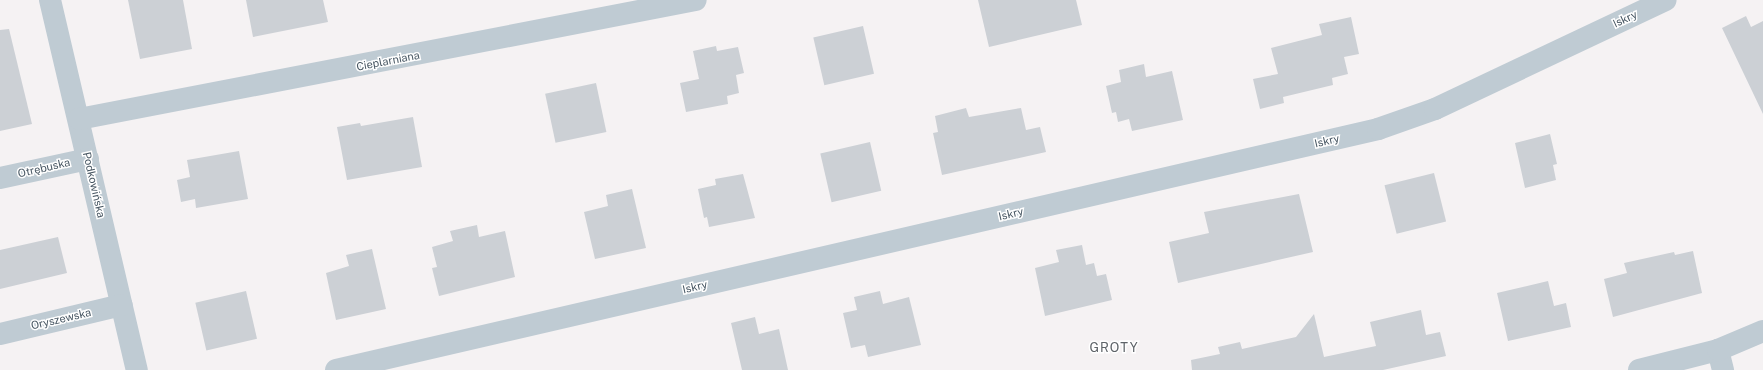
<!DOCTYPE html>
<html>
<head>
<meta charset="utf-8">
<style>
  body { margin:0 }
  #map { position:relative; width:1763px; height:370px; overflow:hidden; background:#f5f2f3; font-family:"Public Sans",sans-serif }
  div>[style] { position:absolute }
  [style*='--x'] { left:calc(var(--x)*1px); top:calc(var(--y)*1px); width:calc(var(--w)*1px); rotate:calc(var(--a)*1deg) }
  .building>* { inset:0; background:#ccd0d5; transform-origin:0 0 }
  .minor>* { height:22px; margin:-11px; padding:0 11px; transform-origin:11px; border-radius:11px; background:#bfcbd3 }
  span { translate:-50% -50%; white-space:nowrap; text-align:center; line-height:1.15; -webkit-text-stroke:3px #fff; paint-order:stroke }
  .street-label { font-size:11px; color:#485763 }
  .quarter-label { font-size:13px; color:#5e6368; letter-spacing:1px }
</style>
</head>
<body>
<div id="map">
  <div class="building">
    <i style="clip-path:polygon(128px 0,183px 0,192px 49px,140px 59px)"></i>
    <i style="clip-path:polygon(246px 0,323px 0,328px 22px,253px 37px)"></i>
    <i style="clip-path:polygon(978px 0,1076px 0,1082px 25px,989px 47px)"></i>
    <i style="clip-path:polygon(1746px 16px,1751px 27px,1763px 21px,1763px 114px,1722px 28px)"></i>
    <i style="clip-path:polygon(1351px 17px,1359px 54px,1344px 57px,1348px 74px,1332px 78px,1333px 85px,1283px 97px,1284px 103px,1260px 109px,1253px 79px,1278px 74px,1271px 48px,1322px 35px,1319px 24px)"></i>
    <i style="left:863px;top:26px;width:49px;height:51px;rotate:77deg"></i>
    <i style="clip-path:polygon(9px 29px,32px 124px,0 131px,0 30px)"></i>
    <i style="clip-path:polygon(716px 46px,717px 51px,738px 47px,744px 73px,736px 75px,739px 93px,727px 96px,728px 104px,686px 112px,680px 83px,699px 79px,693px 51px)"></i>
    <i style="clip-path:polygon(1144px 64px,1146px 77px,1172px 71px,1183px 120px,1132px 131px,1129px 119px,1118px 122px,1116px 112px,1112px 113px,1106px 86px,1121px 82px,1119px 70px)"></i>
    <i style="left:596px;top:83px;width:50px;height:52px;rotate:78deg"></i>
    <i style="clip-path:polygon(966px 108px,969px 117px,1021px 108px,1026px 130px,1040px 127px,1046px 152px,942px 175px,933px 133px,938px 132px,935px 116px)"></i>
    <i style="clip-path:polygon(413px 117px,422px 167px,347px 180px,337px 127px,360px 123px,361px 126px)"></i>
    <i style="clip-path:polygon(1550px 134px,1557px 164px,1553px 165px,1556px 180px,1525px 188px,1515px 143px)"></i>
    <i style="left:870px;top:142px;width:50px;height:51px;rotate:77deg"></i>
    <i style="clip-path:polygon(239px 151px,248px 199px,196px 208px,195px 199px,181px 202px,177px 180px,190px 177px,187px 160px)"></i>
    <i style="left:1434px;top:173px;width:50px;height:51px;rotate:76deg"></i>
    <i style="clip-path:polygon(743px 174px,755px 218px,709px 227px,707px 217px,704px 218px,698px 189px,716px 185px,715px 179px)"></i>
    <i style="clip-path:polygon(632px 189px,646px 248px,595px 259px,584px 212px,608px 206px,606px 195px)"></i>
    <i style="clip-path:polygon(1299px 194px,1313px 252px,1178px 283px,1169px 242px,1209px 233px,1204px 212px)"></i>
    <i style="clip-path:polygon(477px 225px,479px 237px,505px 231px,515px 277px,439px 296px,432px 268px,437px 267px,432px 247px,453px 241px,450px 231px)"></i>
    <i style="clip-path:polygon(58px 237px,67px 273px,0 289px,0 250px)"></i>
    <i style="clip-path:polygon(1082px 245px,1086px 265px,1094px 263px,1097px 276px,1106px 274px,1112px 300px,1045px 316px,1035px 268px,1059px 262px,1056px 250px)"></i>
    <i style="clip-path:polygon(372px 249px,386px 309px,336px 320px,326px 273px,349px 266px,346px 255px)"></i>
    <i style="clip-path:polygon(1693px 251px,1702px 293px,1613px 317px,1604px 279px,1627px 273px,1624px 263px,1674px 252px,1675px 255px)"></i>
    <i style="clip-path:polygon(1548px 281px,1554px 306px,1566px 303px,1571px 327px,1508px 341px,1497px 293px)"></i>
    <i style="left:246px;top:291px;width:49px;height:52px;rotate:77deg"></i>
    <i style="clip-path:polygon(880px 291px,883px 304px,909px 297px,921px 345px,868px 357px,865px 345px,851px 348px,843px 313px,857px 310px,854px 297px)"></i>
    <i style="clip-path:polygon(1421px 310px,1426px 335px,1440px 332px,1446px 356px,1383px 370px,1192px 370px,1191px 360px,1220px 354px,1218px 347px,1240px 342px,1242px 349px,1296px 337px,1314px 314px,1324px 357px,1376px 346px,1370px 322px)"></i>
    <i style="clip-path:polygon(755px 317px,759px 334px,779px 329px,788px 370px,742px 370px,731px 323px)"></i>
  </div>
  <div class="minor">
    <i style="--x:50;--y:0;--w:380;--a:76.8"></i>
    <i style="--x:79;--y:119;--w:628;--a:-10.92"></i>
    <i style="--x:0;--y:178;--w:90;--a:-12.2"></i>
    <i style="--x:0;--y:334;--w:125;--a:-13.4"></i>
    <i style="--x:1718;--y:350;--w:21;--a:76"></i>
    <i style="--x:336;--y:370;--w:1070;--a:-13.02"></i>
    <i style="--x:1378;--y:129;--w:60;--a:-19.3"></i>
    <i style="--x:1435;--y:109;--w:255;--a:-25.3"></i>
    <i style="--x:1639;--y:370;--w:81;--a:-14.2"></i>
    <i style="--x:1718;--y:350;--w:49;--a:-22.9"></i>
  </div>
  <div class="street-label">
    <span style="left:1625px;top:19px;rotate:-25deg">Iskry</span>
    <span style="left:388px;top:61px;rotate:-11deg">Cieplarniana</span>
    <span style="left:1327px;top:141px;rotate:-13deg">Iskry</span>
    <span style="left:44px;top:168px;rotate:-13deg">Otrębuska</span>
    <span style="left:94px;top:185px;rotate:77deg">Podkowińska</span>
    <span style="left:1011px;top:214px;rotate:-13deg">Iskry</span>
    <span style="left:695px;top:287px;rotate:-13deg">Iskry</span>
    <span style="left:61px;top:319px;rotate:-13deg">Oryszewska</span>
  </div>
  <div class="quarter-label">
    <span style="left:1114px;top:348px">GROTY</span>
  </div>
</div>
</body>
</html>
